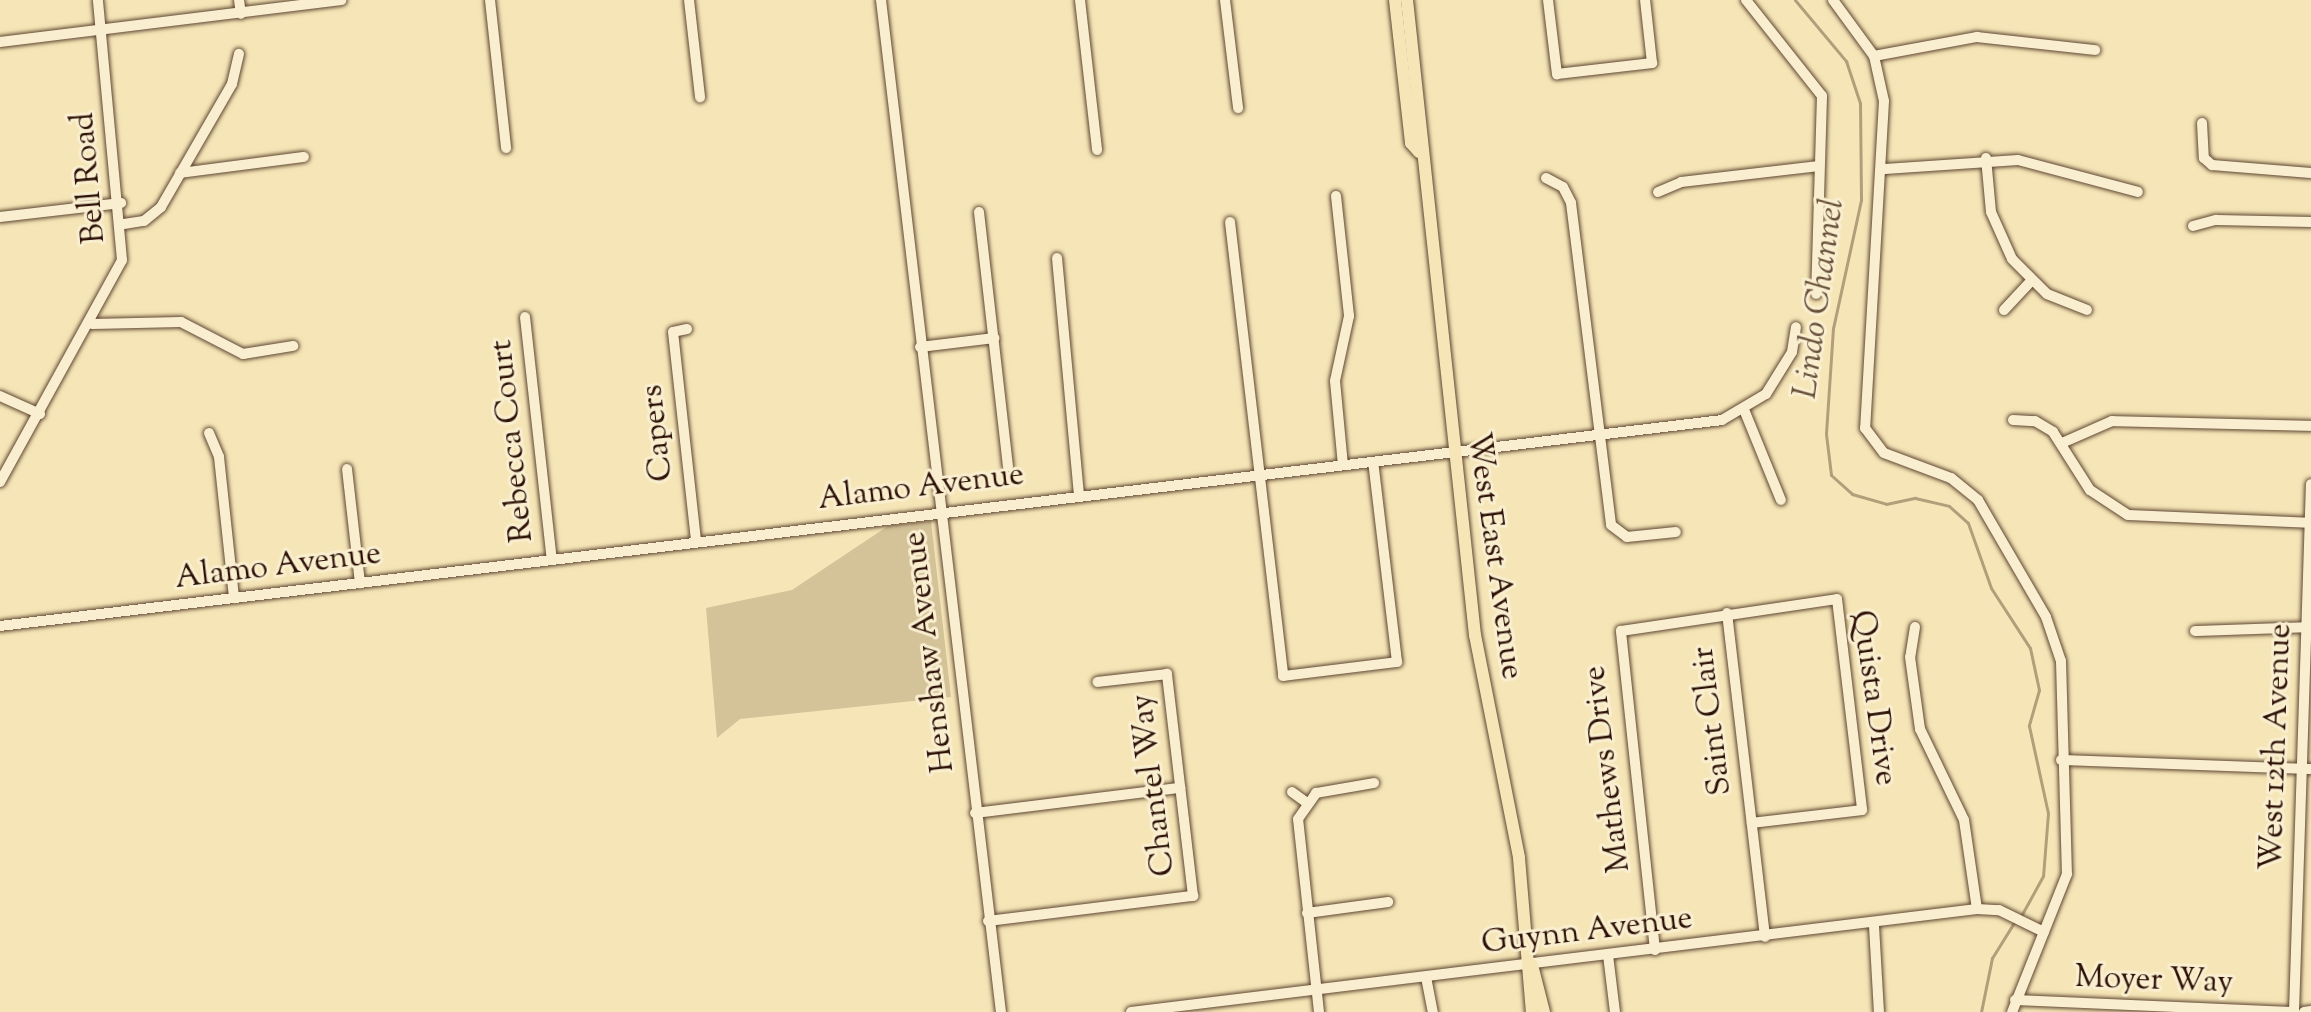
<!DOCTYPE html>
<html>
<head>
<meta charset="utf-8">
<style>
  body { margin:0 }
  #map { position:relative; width:2311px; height:1012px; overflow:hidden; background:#f6e6b7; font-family:"Sorts Mill Goudy",serif }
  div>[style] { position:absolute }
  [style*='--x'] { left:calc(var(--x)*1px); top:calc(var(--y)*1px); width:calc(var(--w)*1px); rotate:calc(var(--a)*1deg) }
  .green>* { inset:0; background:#d4c299 }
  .stream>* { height:3px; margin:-1.5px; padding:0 1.5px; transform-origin:1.5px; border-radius:1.5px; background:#b29e7b }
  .roads { filter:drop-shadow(0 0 2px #5f4632) drop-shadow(0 0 2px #5f4632) }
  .minor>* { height:10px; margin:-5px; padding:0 5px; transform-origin:5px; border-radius:5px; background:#f9efd0 }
  .major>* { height:12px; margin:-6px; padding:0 6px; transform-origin:6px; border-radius:6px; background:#f6e6b7 }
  span { translate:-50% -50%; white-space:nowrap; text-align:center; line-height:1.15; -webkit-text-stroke:6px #f9efd0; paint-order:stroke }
  .street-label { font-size:32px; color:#2d1106 }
  .water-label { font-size:34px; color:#69503b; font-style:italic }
</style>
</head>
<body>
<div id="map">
  <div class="green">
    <i style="clip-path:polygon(931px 521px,951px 697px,740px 719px,717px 738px,706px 608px,792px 590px,888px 526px)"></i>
  </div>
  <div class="stream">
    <i style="--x:1795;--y:0;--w:80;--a:50.1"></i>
    <i style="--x:1846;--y:61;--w:44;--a:71.6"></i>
    <i style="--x:1860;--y:103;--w:97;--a:89.4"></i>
    <i style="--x:1861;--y:200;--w:131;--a:102.3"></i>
    <i style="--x:1833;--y:328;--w:106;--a:93.8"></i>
    <i style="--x:1826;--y:434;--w:41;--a:83"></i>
    <i style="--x:1831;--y:475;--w:28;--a:42"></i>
    <i style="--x:1852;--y:494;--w:35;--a:16"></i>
    <i style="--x:1886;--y:504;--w:30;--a:-12"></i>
    <i style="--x:1915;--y:498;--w:35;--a:13"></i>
    <i style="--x:1949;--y:506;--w:25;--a:42"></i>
    <i style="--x:1968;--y:523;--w:69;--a:70.5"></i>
    <i style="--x:1991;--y:588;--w:72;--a:57"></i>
    <i style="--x:2030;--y:648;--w:43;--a:77.9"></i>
    <i style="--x:2039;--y:690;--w:37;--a:106"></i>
    <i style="--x:2029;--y:726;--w:89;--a:77.7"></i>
    <i style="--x:2048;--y:813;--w:63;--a:94.5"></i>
    <i style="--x:2043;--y:876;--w:46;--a:118.8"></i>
    <i style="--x:1981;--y:1012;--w:55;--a:-78.5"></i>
    <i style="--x:1992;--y:958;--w:44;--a:-58.1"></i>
  </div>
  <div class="roads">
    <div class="minor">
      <i style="--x:239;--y:0;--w:14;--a:82"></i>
      <i style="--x:490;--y:0;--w:149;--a:83.8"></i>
      <i style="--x:689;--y:0;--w:98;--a:83.5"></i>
      <i style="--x:881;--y:0;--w:1019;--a:83.24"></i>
      <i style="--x:1080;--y:0;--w:151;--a:83.5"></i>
      <i style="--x:1225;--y:0;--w:109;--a:83.1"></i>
      <i style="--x:1548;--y:0;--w:75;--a:83.1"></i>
      <i style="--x:1557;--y:74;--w:96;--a:-6.6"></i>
      <i style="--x:1652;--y:63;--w:63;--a:-96.3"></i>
      <i style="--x:1746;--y:0;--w:122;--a:51.6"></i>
      <i style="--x:1822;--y:96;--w:198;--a:91.7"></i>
      <i style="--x:1833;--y:0;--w:69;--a:53.8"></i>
      <i style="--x:1874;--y:56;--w:46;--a:77.5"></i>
      <i style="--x:1884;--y:101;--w:328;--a:93.3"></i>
      <i style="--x:1865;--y:428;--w:31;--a:53"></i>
      <i style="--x:1884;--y:453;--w:72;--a:20.5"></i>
      <i style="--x:1951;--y:478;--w:35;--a:39"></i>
      <i style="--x:1978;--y:500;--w:135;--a:59.8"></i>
      <i style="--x:2046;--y:617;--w:46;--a:71.2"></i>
      <i style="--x:2061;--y:661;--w:213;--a:88.4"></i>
      <i style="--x:2067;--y:874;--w:149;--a:111.7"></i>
      <i style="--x:0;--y:42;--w:344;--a:-7"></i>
      <i style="--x:1874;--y:56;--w:105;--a:-10.5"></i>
      <i style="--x:1977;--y:37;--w:119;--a:6.3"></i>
      <i style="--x:2202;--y:123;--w:35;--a:87"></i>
      <i style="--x:2204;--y:158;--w:11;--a:41"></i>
      <i style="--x:2212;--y:165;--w:99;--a:4.6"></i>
      <i style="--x:1986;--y:158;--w:54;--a:84.7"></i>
      <i style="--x:1991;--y:212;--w:51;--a:65.9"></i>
      <i style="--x:2012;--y:259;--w:49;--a:45"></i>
      <i style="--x:2047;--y:294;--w:43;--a:21.8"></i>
      <i style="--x:1885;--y:169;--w:133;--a:-3.9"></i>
      <i style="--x:2018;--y:160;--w:124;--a:14.9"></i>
      <i style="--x:180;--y:173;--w:125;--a:-7.4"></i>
      <i style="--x:1546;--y:178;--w:19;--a:28"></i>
      <i style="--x:1563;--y:187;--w:18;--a:63"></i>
      <i style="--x:1571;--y:203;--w:324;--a:82.9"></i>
      <i style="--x:1611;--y:525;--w:20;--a:37"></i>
      <i style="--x:1627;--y:537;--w:49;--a:-5.8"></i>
      <i style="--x:1658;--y:192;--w:25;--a:-23"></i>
      <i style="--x:1681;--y:182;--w:139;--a:-6.6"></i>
      <i style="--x:1336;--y:196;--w:121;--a:83.8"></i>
      <i style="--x:1349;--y:316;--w:66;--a:102.2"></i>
      <i style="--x:1335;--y:381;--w:84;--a:84.6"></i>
      <i style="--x:979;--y:212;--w:256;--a:83.5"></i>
      <i style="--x:0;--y:217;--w:122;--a:-6.6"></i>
      <i style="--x:1230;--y:222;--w:457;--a:83.3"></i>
      <i style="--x:1283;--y:676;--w:115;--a:-7"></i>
      <i style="--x:1397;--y:662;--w:201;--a:-96.8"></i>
      <i style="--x:124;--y:224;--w:20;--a:-9"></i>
      <i style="--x:144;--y:221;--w:22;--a:-39"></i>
      <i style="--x:161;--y:207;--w:142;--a:-60"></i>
      <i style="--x:232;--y:84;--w:31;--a:-77"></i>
      <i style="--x:2193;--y:226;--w:24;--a:-15"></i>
      <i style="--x:2216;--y:220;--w:95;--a:1.2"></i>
      <i style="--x:1057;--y:258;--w:237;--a:84.7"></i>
      <i style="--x:2004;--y:310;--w:40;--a:-47"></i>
      <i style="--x:525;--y:317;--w:244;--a:83.7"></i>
      <i style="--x:92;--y:324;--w:89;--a:-1.3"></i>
      <i style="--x:181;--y:322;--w:70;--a:27.3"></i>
      <i style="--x:243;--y:354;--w:51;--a:-9.1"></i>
      <i style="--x:687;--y:329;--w:14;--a:168"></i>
      <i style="--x:673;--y:332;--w:211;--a:83.7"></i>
      <i style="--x:920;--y:347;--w:75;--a:-6.9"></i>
      <i style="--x:0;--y:396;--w:44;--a:24.2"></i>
      <i style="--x:1745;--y:412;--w:95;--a:67.8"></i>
      <i style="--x:2013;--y:420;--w:22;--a:3"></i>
      <i style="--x:2035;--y:421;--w:21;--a:31"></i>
      <i style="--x:2053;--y:432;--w:69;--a:57.5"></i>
      <i style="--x:2090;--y:490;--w:45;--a:33.3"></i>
      <i style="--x:2128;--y:515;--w:181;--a:2.5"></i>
      <i style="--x:209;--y:433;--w:26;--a:67"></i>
      <i style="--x:219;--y:457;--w:142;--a:83.9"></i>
      <i style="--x:2062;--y:443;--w:55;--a:-23.7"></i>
      <i style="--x:2112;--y:421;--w:199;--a:1.4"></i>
      <i style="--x:347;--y:469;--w:115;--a:83.5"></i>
      <i style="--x:0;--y:482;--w:253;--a:-61.2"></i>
      <i style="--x:122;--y:260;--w:261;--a:-95.3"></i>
      <i style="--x:1727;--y:613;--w:326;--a:83.3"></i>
      <i style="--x:0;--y:626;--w:1734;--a:-6.82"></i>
      <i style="--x:1722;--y:420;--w:51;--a:-30.6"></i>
      <i style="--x:1766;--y:394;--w:49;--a:-58.2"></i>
      <i style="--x:1792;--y:352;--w:25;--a:-81"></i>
      <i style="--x:1915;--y:627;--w:30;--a:99"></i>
      <i style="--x:1910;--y:657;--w:73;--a:82.1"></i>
      <i style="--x:1920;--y:729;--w:101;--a:64.2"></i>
      <i style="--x:1964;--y:820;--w:90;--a:81.7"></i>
      <i style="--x:2195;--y:631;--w:112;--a:-2"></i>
      <i style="--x:2061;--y:760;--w:250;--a:2.1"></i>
      <i style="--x:1292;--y:792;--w:17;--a:36"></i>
      <i style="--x:975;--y:813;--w:207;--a:-7"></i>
      <i style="--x:1307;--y:913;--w:82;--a:-7.7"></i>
      <i style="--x:988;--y:921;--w:207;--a:-7"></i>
      <i style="--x:1193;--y:896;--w:224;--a:-96.7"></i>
      <i style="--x:1167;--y:674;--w:70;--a:173.5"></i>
      <i style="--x:1874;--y:926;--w:86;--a:86.7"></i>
      <i style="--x:1655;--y:950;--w:321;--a:-96.1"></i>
      <i style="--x:1621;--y:631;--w:218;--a:-8.4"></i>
      <i style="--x:1837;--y:599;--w:212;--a:83.2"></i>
      <i style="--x:1862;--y:810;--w:111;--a:173.3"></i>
      <i style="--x:1608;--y:955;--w:57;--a:83"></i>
      <i style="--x:1426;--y:977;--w:36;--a:79"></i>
      <i style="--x:2015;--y:1000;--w:277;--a:2.5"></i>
      <i style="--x:1131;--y:1012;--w:852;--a:-6.94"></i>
      <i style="--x:1977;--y:909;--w:22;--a:3"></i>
      <i style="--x:1999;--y:910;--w:50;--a:26.1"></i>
      <i style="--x:1319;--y:1012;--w:194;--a:-96.2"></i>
      <i style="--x:1298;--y:819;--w:32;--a:-55"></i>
      <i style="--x:1316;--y:793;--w:59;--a:-9.8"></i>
      <i style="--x:2294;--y:1012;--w:528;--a:-88.16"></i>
      <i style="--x:2304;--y:1012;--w:7;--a:-8"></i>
    </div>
    <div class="major">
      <i style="--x:1395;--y:0;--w:144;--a:83.6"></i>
      <i style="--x:1411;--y:143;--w:12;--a:48"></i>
      <i style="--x:1407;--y:0;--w:639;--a:83.89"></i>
      <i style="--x:1475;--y:635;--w:227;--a:78.8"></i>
      <i style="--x:1519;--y:858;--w:155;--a:85.2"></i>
      <i style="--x:1532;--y:965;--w:49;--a:75.7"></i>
    </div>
  </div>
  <div class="street-label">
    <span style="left:90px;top:178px;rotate:-95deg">Bell Road</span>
    <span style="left:658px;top:433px;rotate:-96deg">Capers</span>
    <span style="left:513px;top:441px;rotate:-96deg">Rebecca Court</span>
    <span style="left:921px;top:488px;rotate:-7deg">Alamo Avenue</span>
    <span style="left:1494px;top:556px;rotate:82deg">West East Avenue</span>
    <span style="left:278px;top:567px;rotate:-7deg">Alamo Avenue</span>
    <span style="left:930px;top:652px;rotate:-97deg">Henshaw Avenue</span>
    <span style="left:1873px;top:698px;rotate:82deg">Quista Drive</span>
    <span style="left:1713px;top:721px;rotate:-97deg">Saint Clair</span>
    <span style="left:2277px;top:747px;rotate:-88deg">West 12th Avenue</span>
    <span style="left:1608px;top:769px;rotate:-97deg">Mathews Drive</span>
    <span style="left:1154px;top:785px;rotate:-97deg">Chantel Way</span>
    <span style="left:1587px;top:932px;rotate:-7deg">Guynn Avenue</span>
    <span style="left:2154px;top:981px;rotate:2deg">Moyer Way</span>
  </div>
  <div class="water-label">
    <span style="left:1820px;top:299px;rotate:-82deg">Lindo Channel</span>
  </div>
</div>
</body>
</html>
